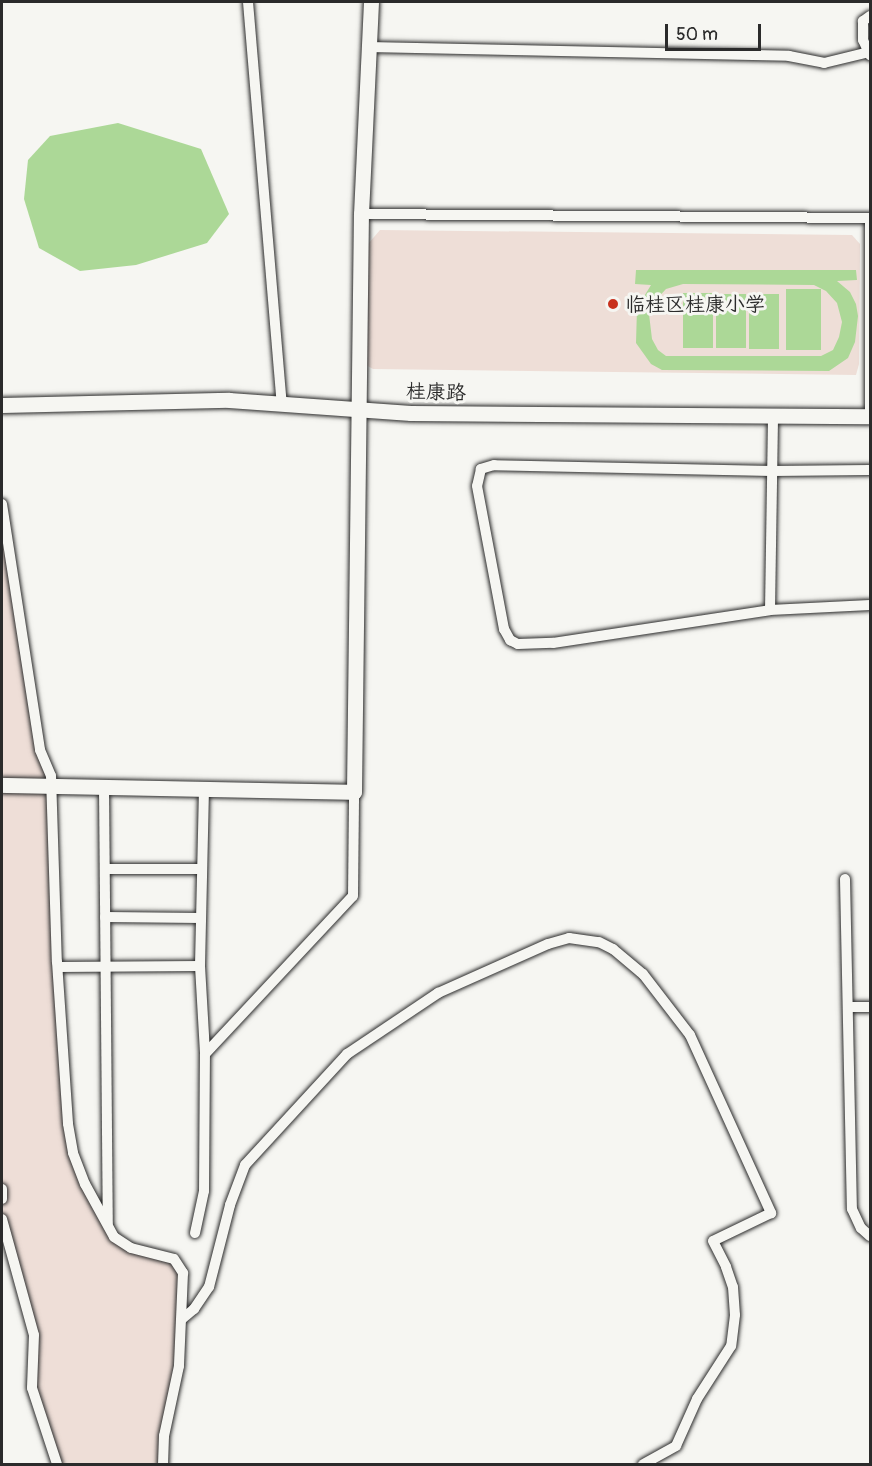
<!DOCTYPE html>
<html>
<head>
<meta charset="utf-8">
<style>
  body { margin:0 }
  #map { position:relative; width:872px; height:1466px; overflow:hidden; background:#f6f6f2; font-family:Pangolin,"LXGW WenKai TC",sans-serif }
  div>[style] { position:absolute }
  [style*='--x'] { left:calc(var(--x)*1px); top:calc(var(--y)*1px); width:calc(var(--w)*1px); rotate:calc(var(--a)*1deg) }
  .built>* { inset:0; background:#eeded7 }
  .green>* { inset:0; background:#acd897; transform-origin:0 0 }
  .roads { filter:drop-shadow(0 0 2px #2b2b2b) drop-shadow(0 0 2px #2b2b2b) }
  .street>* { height:10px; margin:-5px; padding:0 5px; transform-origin:5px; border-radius:5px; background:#f6f6f2 }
  .secondary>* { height:15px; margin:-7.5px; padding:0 7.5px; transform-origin:7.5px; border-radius:7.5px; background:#f6f6f2 }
  .dots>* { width:16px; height:16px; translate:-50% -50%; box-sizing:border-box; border:3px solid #f6f6f2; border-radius:50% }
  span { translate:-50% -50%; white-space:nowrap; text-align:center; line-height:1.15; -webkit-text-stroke:6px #f6f6f2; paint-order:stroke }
  .poi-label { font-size:20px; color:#2b2b2b }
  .left { translate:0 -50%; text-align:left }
  .street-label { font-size:20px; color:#2b2b2b }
  .frame { position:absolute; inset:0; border:3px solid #2b2b2b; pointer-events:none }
  .scale { position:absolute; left:665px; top:24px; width:96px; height:27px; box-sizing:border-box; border:3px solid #2b2b2b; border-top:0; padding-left:8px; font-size:18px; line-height:21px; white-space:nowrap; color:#2b2b2b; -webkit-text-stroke:4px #f6f6f2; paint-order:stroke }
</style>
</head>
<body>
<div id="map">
  <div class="built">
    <i style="clip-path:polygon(380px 230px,852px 235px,860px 244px,859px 364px,856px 375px,373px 369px,366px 365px,368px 244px)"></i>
    <i style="clip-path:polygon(2px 504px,49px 770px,73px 1153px,114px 1237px,174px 1259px,183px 1273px,163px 1464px,57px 1464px,32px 1388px,35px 1356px,2px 1219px)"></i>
  </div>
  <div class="green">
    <i style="clip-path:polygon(118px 123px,201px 149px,229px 214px,207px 243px,136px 265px,80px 271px,39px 248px,24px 199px,28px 160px,50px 136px)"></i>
    <i style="clip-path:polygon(evenodd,636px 270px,856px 270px,857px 280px,837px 281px,850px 292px,856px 304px,858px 316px,855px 342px,848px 358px,829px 371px,662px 370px,651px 364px,636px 343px,637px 308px,651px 285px,635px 284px,636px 270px,683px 284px,814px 285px,826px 291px,837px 303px,842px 322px,839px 337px,833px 350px,821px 356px,666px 356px,658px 350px,652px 339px,649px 314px,654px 302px,666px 289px,683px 284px)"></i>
    <i style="left:786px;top:289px;width:35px;height:61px"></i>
    <i style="left:683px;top:293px;width:30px;height:55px"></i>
    <i style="left:716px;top:294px;width:30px;height:54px"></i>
    <i style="left:749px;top:294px;width:30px;height:55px"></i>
  </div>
  <div class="roads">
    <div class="street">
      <i style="--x:248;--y:2;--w:403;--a:85.2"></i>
      <i style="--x:870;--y:16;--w:9;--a:144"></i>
      <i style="--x:863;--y:21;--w:19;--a:90"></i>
      <i style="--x:863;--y:40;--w:17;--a:65"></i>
      <i style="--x:368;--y:47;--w:421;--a:1.2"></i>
      <i style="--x:789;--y:56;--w:36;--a:11"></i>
      <i style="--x:824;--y:63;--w:46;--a:-13.7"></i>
      <i style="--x:361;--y:214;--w:509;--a:0.45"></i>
      <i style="--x:870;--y:218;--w:198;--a:90"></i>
      <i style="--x:870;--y:470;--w:98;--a:179.4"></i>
      <i style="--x:772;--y:471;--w:278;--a:-178.8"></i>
      <i style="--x:494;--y:465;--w:14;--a:163"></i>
      <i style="--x:481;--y:469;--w:17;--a:103"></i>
      <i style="--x:477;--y:486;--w:146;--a:79.3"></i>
      <i style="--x:504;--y:629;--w:13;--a:61"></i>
      <i style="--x:510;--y:640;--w:9;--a:27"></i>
      <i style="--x:518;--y:644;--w:35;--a:-2"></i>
      <i style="--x:553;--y:643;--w:219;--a:-8.6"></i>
      <i style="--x:770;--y:610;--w:100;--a:-2.9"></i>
      <i style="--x:2;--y:504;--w:249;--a:81.2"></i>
      <i style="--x:40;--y:750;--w:28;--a:67"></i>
      <i style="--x:51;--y:776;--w:186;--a:88.2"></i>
      <i style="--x:57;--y:962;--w:162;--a:86.1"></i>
      <i style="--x:68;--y:1124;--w:29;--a:80"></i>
      <i style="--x:73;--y:1153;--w:33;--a:69"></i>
      <i style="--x:85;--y:1184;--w:60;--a:61.3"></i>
      <i style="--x:114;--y:1237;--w:20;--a:33"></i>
      <i style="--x:131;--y:1248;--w:44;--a:14.3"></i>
      <i style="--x:174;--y:1259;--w:17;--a:57"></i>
      <i style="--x:183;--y:1273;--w:93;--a:92.5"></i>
      <i style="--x:179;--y:1366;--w:72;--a:102.1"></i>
      <i style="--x:164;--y:1436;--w:28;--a:92"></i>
      <i style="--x:770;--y:610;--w:194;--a:-89.1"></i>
      <i style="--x:104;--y:787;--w:436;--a:89.5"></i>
      <i style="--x:204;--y:789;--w:177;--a:91.3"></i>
      <i style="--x:200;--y:966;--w:88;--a:86.7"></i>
      <i style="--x:105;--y:869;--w:96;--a:0"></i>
      <i style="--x:845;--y:879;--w:330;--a:88.8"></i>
      <i style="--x:852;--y:1209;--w:21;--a:65"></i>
      <i style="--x:861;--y:1228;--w:12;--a:42"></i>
      <i style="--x:105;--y:917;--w:96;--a:0.6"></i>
      <i style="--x:58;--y:967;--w:142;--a:-0.4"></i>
      <i style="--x:849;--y:1007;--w:21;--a:0"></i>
      <i style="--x:2;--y:1189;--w:10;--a:90"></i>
      <i style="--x:2;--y:1219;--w:120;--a:74.6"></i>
      <i style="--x:34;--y:1335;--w:53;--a:92.2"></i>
      <i style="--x:32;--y:1388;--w:80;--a:71.8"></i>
      <i style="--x:195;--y:1233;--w:43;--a:-77.9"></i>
      <i style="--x:204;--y:1191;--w:137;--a:-89.6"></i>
      <i style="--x:205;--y:1054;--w:216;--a:-46.9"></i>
      <i style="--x:353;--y:896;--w:104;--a:-89.4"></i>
      <i style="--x:182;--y:1319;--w:16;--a:-40"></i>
      <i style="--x:194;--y:1309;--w:27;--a:-56"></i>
      <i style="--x:209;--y:1287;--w:85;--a:-75.6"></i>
      <i style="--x:230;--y:1205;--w:43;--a:-69.4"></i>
      <i style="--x:245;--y:1165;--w:151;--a:-47.4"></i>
      <i style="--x:347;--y:1054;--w:110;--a:-33.8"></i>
      <i style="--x:438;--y:993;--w:120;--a:-24"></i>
      <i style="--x:548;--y:944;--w:22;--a:-16"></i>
      <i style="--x:569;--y:938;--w:30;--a:8"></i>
      <i style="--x:599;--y:942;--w:16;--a:27"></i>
      <i style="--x:613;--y:949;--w:39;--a:40"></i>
      <i style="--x:643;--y:974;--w:77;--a:52.4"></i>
      <i style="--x:690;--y:1035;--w:196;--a:65.5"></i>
      <i style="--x:771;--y:1213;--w:64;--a:154.2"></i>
      <i style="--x:713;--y:1241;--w:29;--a:63"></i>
      <i style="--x:726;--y:1267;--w:21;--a:71"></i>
      <i style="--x:733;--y:1287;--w:28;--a:86"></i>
      <i style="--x:735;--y:1315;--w:31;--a:97"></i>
      <i style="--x:731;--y:1346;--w:63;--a:122.7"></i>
      <i style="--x:697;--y:1399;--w:51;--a:114.1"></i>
      <i style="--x:676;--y:1446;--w:38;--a:151"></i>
    </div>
    <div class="secondary">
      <i style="--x:2;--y:405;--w:227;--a:-1.3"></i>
      <i style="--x:229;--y:400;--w:182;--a:4.1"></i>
      <i style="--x:411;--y:413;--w:459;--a:0.4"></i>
      <i style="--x:2;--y:785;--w:352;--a:1.1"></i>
      <i style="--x:354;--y:792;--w:578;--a:-89.31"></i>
      <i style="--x:361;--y:214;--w:212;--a:-87.3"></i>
    </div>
  </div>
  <div class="dots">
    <i style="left:613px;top:304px;background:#c8321e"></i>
  </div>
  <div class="poi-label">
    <span class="left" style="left:625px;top:304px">临桂区桂康小学</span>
  </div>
  <div class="street-label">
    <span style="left:436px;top:392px;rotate:2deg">桂康路</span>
  </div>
  <div class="frame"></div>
  <div class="scale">50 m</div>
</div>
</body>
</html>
